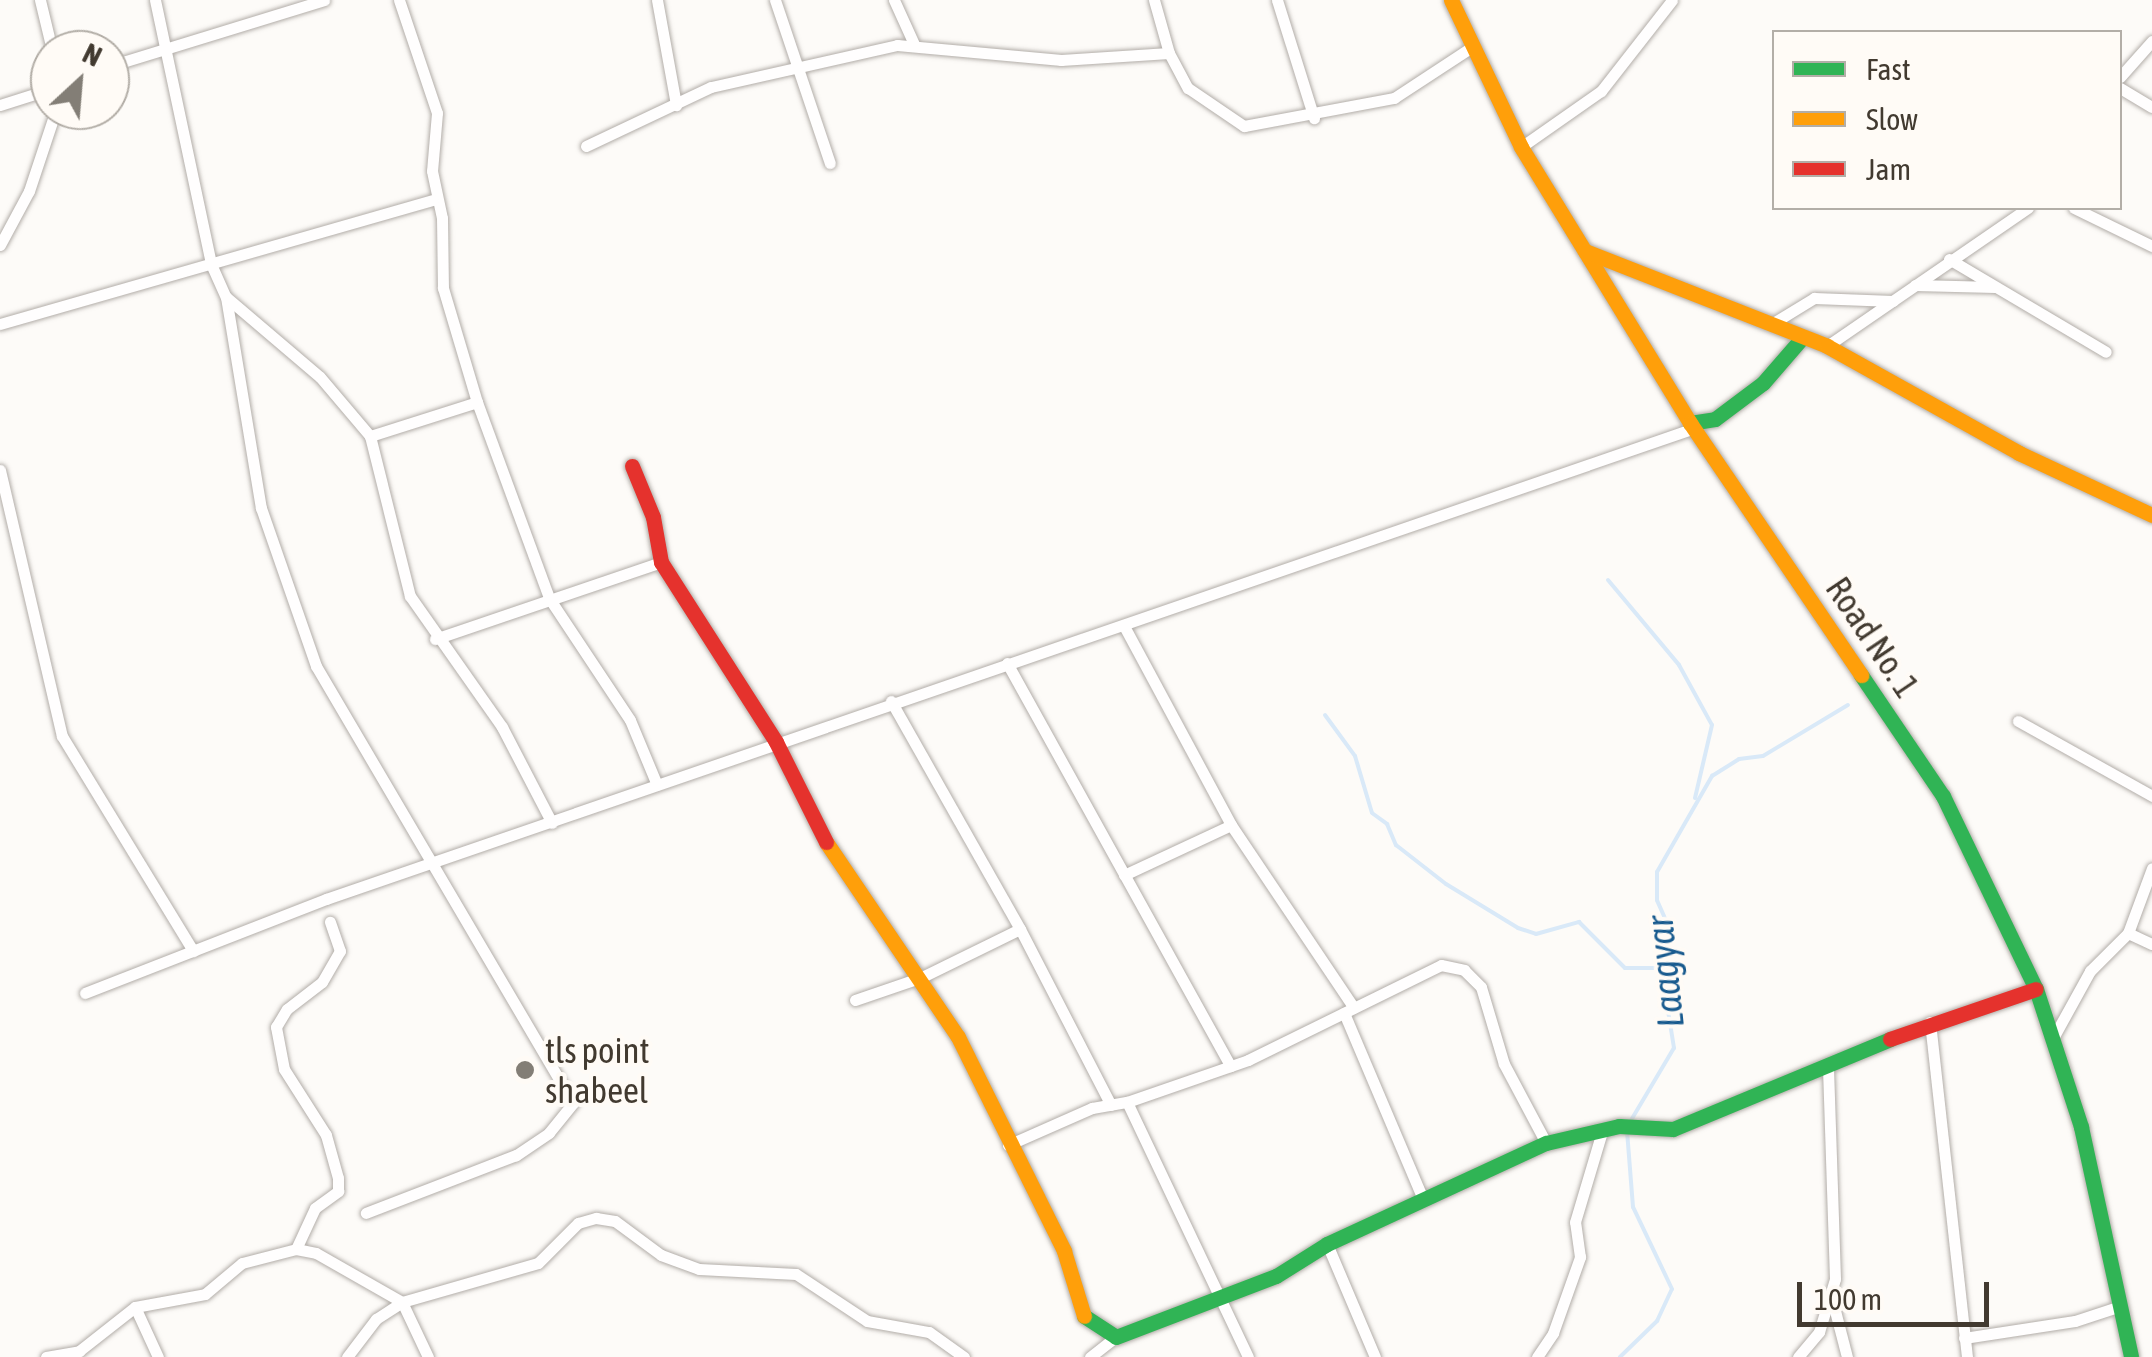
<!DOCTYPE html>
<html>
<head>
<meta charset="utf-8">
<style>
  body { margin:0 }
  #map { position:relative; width:2152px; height:1357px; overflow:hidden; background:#fdfbf8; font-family:"Asap Condensed",sans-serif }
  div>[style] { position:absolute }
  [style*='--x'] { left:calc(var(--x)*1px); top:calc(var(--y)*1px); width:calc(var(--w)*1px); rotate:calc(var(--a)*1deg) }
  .stream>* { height:4px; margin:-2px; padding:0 2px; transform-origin:2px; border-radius:2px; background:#d9e9f8 }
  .roads { filter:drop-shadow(0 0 2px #b2ada8) drop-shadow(0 0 2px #b2ada8) }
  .street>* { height:11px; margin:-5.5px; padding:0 5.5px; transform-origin:5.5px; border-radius:5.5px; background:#fffefe }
  .fast>* { height:15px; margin:-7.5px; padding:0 7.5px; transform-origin:7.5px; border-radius:7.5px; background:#30b455 }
  .slow>* { height:15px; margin:-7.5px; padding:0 7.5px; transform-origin:7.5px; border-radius:7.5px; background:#ff9f0a }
  .jam>* { height:15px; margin:-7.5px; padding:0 7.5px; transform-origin:7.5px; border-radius:7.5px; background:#e5322d }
  .dots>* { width:28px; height:28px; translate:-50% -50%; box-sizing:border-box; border:5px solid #fffbf6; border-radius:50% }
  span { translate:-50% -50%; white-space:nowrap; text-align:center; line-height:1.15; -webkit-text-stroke:8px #fffbf6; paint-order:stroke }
  .street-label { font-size:35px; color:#423a30 }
  .poi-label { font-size:35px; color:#423a30 }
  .left { translate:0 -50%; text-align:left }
  .water-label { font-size:38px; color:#185a8e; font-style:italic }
  .legend { position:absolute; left:1772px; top:30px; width:350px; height:180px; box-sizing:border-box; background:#fffbf6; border:2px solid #b3aea7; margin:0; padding:12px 18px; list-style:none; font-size:30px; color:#423a30 }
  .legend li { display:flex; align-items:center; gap:20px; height:50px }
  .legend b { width:50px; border:2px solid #b3aea7 }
  .north { position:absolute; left:30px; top:30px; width:100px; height:100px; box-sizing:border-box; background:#fffbf6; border:2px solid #b3aea7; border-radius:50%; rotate:26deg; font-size:28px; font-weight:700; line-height:40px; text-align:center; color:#423a30 }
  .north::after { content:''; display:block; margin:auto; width:35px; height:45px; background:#837e76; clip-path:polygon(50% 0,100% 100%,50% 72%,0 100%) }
  .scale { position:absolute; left:1797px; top:1282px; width:192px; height:45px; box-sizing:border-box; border:5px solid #423a30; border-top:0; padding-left:12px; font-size:30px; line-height:35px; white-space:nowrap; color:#423a30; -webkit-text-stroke:8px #fffbf6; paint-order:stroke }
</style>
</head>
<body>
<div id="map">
  <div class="stream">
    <i style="--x:1608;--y:580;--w:111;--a:50.1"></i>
    <i style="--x:1679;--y:665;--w:68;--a:61.2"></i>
    <i style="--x:1712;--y:725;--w:75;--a:103.1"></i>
    <i style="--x:1325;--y:715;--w:51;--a:53.8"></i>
    <i style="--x:1355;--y:756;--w:59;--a:73.4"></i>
    <i style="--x:1372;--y:813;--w:19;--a:36"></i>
    <i style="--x:1387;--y:824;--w:23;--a:67"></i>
    <i style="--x:1396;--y:845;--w:63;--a:38"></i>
    <i style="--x:1446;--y:884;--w:84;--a:31.4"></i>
    <i style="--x:1518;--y:928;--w:19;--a:18"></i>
    <i style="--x:1536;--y:934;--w:45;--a:-15.6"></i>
    <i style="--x:1579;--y:922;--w:65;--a:45"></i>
    <i style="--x:1625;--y:968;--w:34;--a:0"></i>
    <i style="--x:1630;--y:1122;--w:86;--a:-59.3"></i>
    <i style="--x:1674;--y:1048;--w:82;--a:-99.1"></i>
    <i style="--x:1661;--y:967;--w:43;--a:-80.5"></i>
    <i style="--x:1668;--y:925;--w:27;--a:-114"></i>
    <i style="--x:1657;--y:900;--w:28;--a:-90"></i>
    <i style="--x:1657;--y:872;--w:111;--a:-60.2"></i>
    <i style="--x:1712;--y:776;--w:32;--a:-32"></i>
    <i style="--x:1739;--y:759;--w:24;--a:-7"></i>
    <i style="--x:1763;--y:756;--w:99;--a:-31"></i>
    <i style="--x:1620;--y:1357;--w:52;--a:-44.2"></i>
    <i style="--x:1657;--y:1321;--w:35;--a:-65"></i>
    <i style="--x:1672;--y:1289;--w:91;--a:-115.4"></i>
    <i style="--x:1633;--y:1207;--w:76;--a:-94.5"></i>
  </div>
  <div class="roads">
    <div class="street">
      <i style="--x:40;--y:0;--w:51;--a:76.5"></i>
      <i style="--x:155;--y:0;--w:270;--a:78"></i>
      <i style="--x:211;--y:264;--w:36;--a:66"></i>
      <i style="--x:226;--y:297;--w:123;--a:40.4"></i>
      <i style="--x:320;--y:377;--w:77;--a:49.7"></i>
      <i style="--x:370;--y:436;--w:165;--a:76"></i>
      <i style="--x:410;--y:596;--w:160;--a:54.9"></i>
      <i style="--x:502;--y:727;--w:108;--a:62.5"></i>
      <i style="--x:399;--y:0;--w:119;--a:71.4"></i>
      <i style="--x:437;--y:113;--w:58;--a:94.9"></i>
      <i style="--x:432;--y:171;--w:48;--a:78"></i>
      <i style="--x:442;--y:218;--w:70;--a:89.2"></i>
      <i style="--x:443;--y:288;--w:119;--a:73.4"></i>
      <i style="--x:477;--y:402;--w:209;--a:69.8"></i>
      <i style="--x:549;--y:598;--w:146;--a:56.4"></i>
      <i style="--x:630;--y:720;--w:70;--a:67.4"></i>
      <i style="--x:657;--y:0;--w:107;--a:79.7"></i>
      <i style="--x:775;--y:0;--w:172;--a:71.4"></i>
      <i style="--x:894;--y:0;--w:48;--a:65.6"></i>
      <i style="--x:1154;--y:0;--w:55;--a:74.2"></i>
      <i style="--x:1169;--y:53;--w:40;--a:62"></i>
      <i style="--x:1188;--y:88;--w:68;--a:34.2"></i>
      <i style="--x:1244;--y:126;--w:153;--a:-10.6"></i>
      <i style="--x:1394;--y:98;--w:91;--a:-33.3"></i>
      <i style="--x:1277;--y:0;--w:124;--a:72.6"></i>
      <i style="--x:110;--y:66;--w:224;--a:-17.1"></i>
      <i style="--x:2120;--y:77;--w:48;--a:-48.4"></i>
      <i style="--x:2120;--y:88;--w:37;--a:31"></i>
      <i style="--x:0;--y:105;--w:52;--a:-17.7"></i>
      <i style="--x:586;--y:146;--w:138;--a:-25.3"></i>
      <i style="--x:711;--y:87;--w:191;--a:-12.7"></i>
      <i style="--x:897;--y:45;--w:165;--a:5.2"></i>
      <i style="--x:1061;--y:60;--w:108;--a:-3.7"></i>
      <i style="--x:1521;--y:147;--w:98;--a:-35"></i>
      <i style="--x:1601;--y:91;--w:115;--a:-52"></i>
      <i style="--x:2074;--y:208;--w:87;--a:26"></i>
      <i style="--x:0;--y:245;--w:61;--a:-61.8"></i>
      <i style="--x:29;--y:191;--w:85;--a:-71.6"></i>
      <i style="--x:1949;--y:259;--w:182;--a:30.6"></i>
      <i style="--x:1915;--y:285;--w:80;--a:1.4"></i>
      <i style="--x:226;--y:297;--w:214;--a:80.6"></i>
      <i style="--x:261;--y:508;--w:167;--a:70.8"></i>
      <i style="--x:316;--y:666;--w:507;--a:59.54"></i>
      <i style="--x:573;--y:1103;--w:38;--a:129"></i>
      <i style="--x:549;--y:1133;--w:40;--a:146"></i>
      <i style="--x:516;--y:1155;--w:161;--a:158.9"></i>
      <i style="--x:0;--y:324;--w:450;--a:-16"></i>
      <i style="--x:1770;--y:325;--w:52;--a:-31.5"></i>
      <i style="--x:1814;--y:298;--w:79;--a:2.2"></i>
      <i style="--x:1827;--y:346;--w:244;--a:-34.5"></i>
      <i style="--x:370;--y:436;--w:112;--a:-17.6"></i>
      <i style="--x:0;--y:470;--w:273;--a:76.9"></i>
      <i style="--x:62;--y:736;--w:252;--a:58.6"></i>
      <i style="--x:1124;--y:626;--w:226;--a:61.7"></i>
      <i style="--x:1231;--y:825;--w:220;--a:56.1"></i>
      <i style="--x:435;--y:639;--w:239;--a:-18.8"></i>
      <i style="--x:1007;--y:663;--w:461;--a:61"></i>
      <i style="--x:891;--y:701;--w:262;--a:60.5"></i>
      <i style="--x:2018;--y:721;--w:154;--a:29.2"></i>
      <i style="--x:1124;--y:875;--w:118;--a:-25"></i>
      <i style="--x:2128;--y:933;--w:26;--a:25"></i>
      <i style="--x:85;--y:993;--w:259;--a:-21.3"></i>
      <i style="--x:326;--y:899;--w:1448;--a:-18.99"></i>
      <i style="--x:855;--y:1000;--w:71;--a:-18.9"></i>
      <i style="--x:922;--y:977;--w:109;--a:-26.1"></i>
      <i style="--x:1020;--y:929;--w:198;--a:62.7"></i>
      <i style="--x:1344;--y:1013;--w:202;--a:67"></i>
      <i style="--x:1930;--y:1022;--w:337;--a:83.7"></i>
      <i style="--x:2053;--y:1038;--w:77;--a:-61.1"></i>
      <i style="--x:2090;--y:971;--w:54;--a:-45"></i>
      <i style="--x:2128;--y:933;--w:69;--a:-69.7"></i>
      <i style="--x:1127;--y:1102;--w:282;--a:64.6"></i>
      <i style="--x:1008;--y:1145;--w:92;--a:-23.8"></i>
      <i style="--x:1092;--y:1108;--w:36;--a:-10"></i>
      <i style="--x:1127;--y:1102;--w:128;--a:-19.1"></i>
      <i style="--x:1248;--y:1060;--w:215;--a:-26.2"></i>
      <i style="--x:1441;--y:965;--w:24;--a:12"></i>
      <i style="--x:1464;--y:970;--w:24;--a:45"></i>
      <i style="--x:1481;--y:987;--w:80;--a:73.4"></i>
      <i style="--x:1504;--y:1064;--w:89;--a:62"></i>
      <i style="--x:1327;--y:1244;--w:123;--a:67"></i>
      <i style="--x:296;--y:1249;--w:45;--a:-65.1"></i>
      <i style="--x:315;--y:1208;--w:29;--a:-36"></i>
      <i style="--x:338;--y:1191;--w:13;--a:-90"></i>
      <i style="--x:338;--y:1178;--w:45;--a:-105.6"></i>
      <i style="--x:326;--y:1135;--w:78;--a:-122.5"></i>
      <i style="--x:284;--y:1069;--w:43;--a:-100.8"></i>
      <i style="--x:276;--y:1027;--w:21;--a:-59"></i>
      <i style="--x:287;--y:1009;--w:44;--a:-37.6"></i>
      <i style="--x:322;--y:982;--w:36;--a:-60"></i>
      <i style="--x:340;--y:951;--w:31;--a:-109"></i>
      <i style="--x:1833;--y:1303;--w:56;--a:75.5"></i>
      <i style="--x:135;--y:1307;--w:55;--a:65.3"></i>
      <i style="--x:1964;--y:1338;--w:112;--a:-8.7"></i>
      <i style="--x:2075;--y:1321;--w:48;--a:-18.1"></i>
      <i style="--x:46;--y:1357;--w:34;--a:-10"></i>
      <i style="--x:79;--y:1351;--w:71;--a:-38.2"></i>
      <i style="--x:135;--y:1307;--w:71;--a:-10.5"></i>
      <i style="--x:205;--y:1294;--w:48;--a:-40"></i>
      <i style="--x:242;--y:1263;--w:56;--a:-14.5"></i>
      <i style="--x:296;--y:1249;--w:20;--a:11"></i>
      <i style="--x:316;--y:1253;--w:99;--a:29.7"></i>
      <i style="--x:402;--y:1302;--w:61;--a:64.7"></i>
      <i style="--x:347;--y:1357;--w:48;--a:-52.7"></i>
      <i style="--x:376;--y:1319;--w:31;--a:-33"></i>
      <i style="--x:402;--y:1302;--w:141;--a:-16"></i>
      <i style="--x:538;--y:1263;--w:57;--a:-45"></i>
      <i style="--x:578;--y:1223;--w:19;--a:-16"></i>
      <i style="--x:596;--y:1218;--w:19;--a:9"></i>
      <i style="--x:615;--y:1221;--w:57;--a:36.5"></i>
      <i style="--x:661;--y:1255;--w:40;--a:20.2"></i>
      <i style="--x:699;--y:1269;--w:97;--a:3"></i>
      <i style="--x:796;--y:1274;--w:85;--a:33.5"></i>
      <i style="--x:867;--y:1321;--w:63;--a:10.1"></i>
      <i style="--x:929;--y:1332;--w:43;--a:35.5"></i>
      <i style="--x:1090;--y:1357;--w:33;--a:-38"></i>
      <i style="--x:1537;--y:1357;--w:29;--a:-56"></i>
      <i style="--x:1553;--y:1333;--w:81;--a:-70.4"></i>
      <i style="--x:1580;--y:1257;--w:35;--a:-98"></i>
      <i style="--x:1575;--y:1222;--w:98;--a:-73.4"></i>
      <i style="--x:1798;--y:1357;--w:33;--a:-50"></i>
      <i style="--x:1819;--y:1332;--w:55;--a:-73.2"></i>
      <i style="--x:1835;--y:1279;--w:213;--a:-91.9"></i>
    </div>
    <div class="fast">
      <i style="--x:1690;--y:423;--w:25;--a:-9"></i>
      <i style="--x:1715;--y:419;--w:60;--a:-36.9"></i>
      <i style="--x:1763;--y:383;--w:60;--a:-49.1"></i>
      <i style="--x:1861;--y:675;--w:146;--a:55.9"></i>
      <i style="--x:1943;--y:796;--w:214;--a:64.3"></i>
      <i style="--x:2036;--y:989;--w:145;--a:71.9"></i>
      <i style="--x:2081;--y:1127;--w:235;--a:77.7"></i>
      <i style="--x:1084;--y:1316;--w:38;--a:33"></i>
      <i style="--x:1116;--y:1337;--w:171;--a:-20.9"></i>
      <i style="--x:1276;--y:1276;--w:60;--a:-32.1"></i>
      <i style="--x:1327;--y:1244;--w:241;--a:-24.8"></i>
      <i style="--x:1546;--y:1143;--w:75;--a:-13.1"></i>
      <i style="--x:1619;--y:1126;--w:54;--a:3.2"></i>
      <i style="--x:1673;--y:1129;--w:235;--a:-22.5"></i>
    </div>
    <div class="slow">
      <i style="--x:1451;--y:0;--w:163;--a:64.5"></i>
      <i style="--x:1521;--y:147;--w:324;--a:58.5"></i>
      <i style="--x:1690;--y:423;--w:305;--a:55.8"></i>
      <i style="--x:1585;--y:251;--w:260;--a:21.4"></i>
      <i style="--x:1827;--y:346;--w:220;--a:29.1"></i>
      <i style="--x:2019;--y:453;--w:147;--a:25"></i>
      <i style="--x:826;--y:842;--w:235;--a:55.9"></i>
      <i style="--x:958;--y:1037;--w:239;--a:63.6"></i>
      <i style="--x:1064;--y:1251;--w:68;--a:72.9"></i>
    </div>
    <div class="jam">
      <i style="--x:632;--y:466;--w:55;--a:67.6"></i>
      <i style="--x:653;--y:517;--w:46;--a:79.9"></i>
      <i style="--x:661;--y:562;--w:214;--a:57.4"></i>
      <i style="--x:776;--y:742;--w:112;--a:63.4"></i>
      <i style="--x:1890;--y:1039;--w:154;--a:-18.9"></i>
    </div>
  </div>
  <div class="dots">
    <i style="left:525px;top:1070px;background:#837e76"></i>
  </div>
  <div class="street-label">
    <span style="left:1873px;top:637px;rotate:56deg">Road No. 1</span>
  </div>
  <div class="poi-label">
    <span class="left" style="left:545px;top:1070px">tls point<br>shabeel</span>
  </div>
  <div class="water-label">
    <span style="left:1665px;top:972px;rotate:-96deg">Laagyar</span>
  </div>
  <ul class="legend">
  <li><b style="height:12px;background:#30b455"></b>Fast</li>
  <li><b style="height:12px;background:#ff9f0a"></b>Slow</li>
  <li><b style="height:12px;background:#e5322d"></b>Jam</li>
  </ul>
  <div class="north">N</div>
  <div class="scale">100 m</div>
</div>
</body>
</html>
